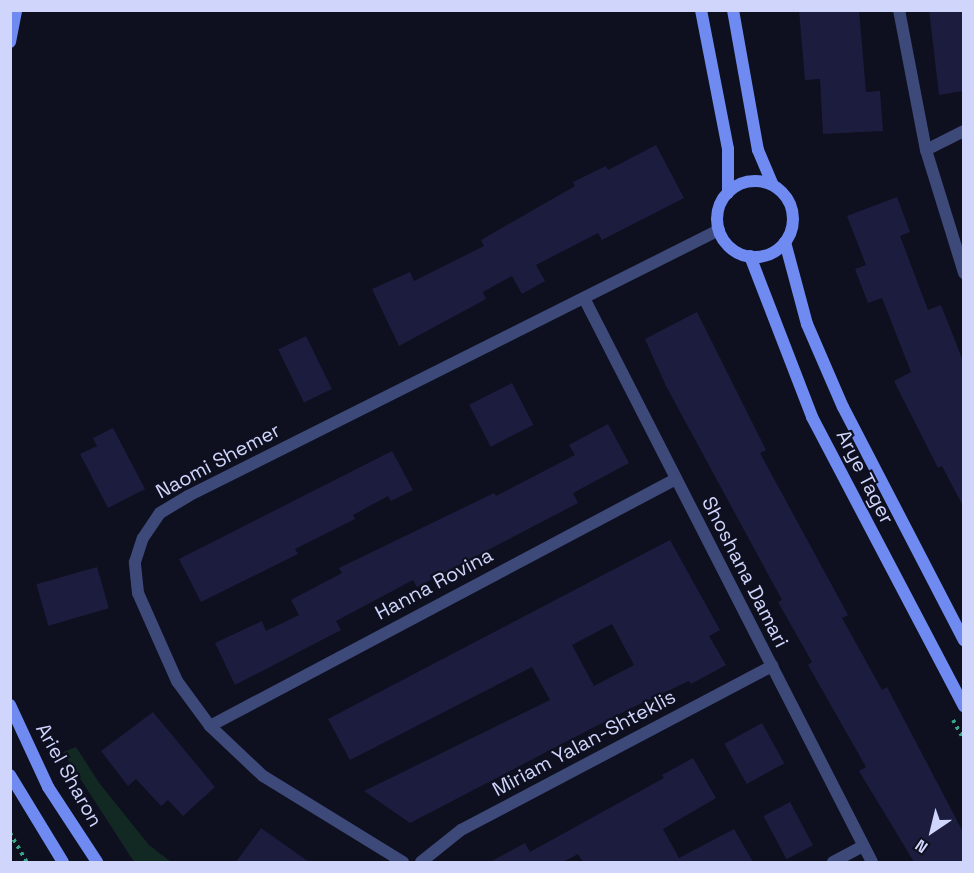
<!DOCTYPE html>
<html>
<head>
<meta charset="utf-8">
<style>
  body { margin:0 }
  #map { position:relative; width:974px; height:873px; overflow:hidden; background:#0e0f1f; font-family:"Space Grotesk",sans-serif }
  div>[style] { position:absolute }
  [style*='--x'] { left:calc(var(--x)*1px); top:calc(var(--y)*1px); width:calc(var(--w)*1px); rotate:calc(var(--a)*1deg) }
  .green>* { inset:0; background:#122822 }
  .building>* { inset:0; background:#1c1d3e; transform-origin:0 0 }
  .path>* { height:4px; margin-top:-2px; transform-origin:0; background:repeating-linear-gradient(90deg,#38a786 0 3px,transparent 0 7.5px) }
  .street>* { height:12px; margin:-6px; padding:0 6px; transform-origin:6px; border-radius:6px; background:#3d4979 }
  .secondary>* { height:12px; margin:-6px; padding:0 6px; transform-origin:6px; border-radius:6px; background:#6f8bf2 }
  .secondary>.ring { margin:-6px; padding:0; box-sizing:content-box; background:none; border:12px solid #6f8bf2; border-radius:50% }
  span { translate:-50% -50%; white-space:nowrap; text-align:center; line-height:1.15; -webkit-text-stroke:4.5px #0e0f1f; paint-order:stroke }
  .street-label { font-size:20px; color:#d0d5fb }
  .frame { position:absolute; inset:0; border:12px solid #d0d5fb; pointer-events:none }
  .north { position:absolute; left:902px; top:801px; width:60px; height:60px; -webkit-text-stroke:4px #0e0f1f; paint-order:stroke; rotate:215deg; font-size:16px; font-weight:700; line-height:24px; text-align:center; color:#d0d5fb }
  .north::after { content:''; display:block; margin:auto; width:21px; height:27px; background:#d0d5fb; clip-path:polygon(50% 0,100% 100%,50% 72%,0 100%) }
</style>
</head>
<body>
<div id="map">
  <div class="green">
    <i style="clip-path:polygon(76px 747px,100px 784px,149px 845px,171px 862px,134px 862px,63px 752px)"></i>
  </div>
  <div class="building">
    <i style="clip-path:polygon(799px 10px,859px 10px,866px 92px,880px 91px,883px 131px,823px 134px,820px 79px,805px 80px)"></i>
    <i style="clip-path:polygon(929px 10px,963px 10px,963px 91px,939px 95px)"></i>
    <i style="clip-path:polygon(656px 145px,684px 198px,602px 240px,598px 233px,536px 265px,545px 281px,522px 294px,512px 276px,483px 292px,486px 299px,399px 346px,372px 289px,410px 272px,414px 281px,484px 246px,481px 240px,575px 186px,573px 182px,606px 166px,608px 170px)"></i>
    <i style="clip-path:polygon(897px 197px,910px 232px,900px 236px,928px 310px,941px 305px,963px 361px,963px 506px,942px 466px,938px 468px,894px 381px,911px 372px,882px 298px,868px 303px,855px 269px,866px 265px,847px 216px)"></i>
    <i style="clip-path:polygon(697px 312px,766px 450px,760px 453px,848px 615px,842px 618px,882px 690px,887px 687px,963px 832px,963px 862px,914px 862px,859px 771px,866px 767px,808px 665px,812px 662px,778px 602px,782px 600px,666px 386px,645px 339px)"></i>
    <i style="left:306px;top:336px;width:59px;height:31px;rotate:64deg"></i>
    <i style="left:512px;top:383px;width:47px;height:48px;rotate:63deg"></i>
    <i style="clip-path:polygon(608px 424px,629px 463px,573px 493px,578px 503px,417px 587px,413px 580px,336px 621px,341px 630px,235px 685px,215px 643px,262px 621px,266px 631px,299px 615px,291px 600px,342px 573px,339px 568px,494px 493px,496px 496px,575px 455px,569px 445px)"></i>
    <i style="clip-path:polygon(113px 428px,145px 489px,108px 508px,80px 454px,97px 446px,93px 438px)"></i>
    <i style="clip-path:polygon(392px 451px,413px 490px,391px 501px,388px 496px,353px 515px,355px 519px,295px 549px,298px 554px,201px 602px,179px 559px)"></i>
    <i style="clip-path:polygon(evenodd,670px 540px,720px 630px,709px 636px,726px 665px,691px 684px,689px 681px,627px 710px,410px 823px,364px 791px,550px 700px,532px 667px,350px 760px,328px 719px,670px 540px,612px 624px,634px 665px,594px 686px,572px 645px,612px 624px)"></i>
    <i style="left:97px;top:567px;width:43px;height:63px;rotate:74deg"></i>
    <i style="clip-path:polygon(153px 712px,215px 787px,183px 816px,168px 800px,161px 806px,136px 779px,128px 786px,101px 751px)"></i>
    <i style="left:762px;top:723px;width:46px;height:43px;rotate:61deg"></i>
    <i style="clip-path:polygon(693px 758px,716px 798px,663px 829px,679px 858px,734px 829px,753px 862px,583px 862px,578px 854px,563px 862px,490px 862px,525px 843px,530px 852px,664px 778px,662px 775px)"></i>
    <i style="left:790px;top:802px;width:49px;height:30px;rotate:62deg"></i>
    <i style="clip-path:polygon(261px 828px,309px 862px,236px 862px)"></i>
  </div>
  <div class="path">
    <i style="--x:953;--y:720;--w:23;--a:61"></i>
    <i style="--x:10;--y:833;--w:34;--a:60"></i>
  </div>
  <div class="street">
    <i style="--x:899;--y:10;--w:143;--a:79.1"></i>
    <i style="--x:926;--y:150;--w:129;--a:72.8"></i>
    <i style="--x:926;--y:150;--w:42;--a:-26.6"></i>
    <i style="--x:584;--y:298;--w:633;--a:62.95"></i>
    <i style="--x:210;--y:726;--w:527;--a:-27.93"></i>
    <i style="--x:403;--y:862;--w:164;--a:-148.4"></i>
    <i style="--x:263;--y:776;--w:73;--a:-136.7"></i>
    <i style="--x:210;--y:726;--w:56;--a:-126.3"></i>
    <i style="--x:177;--y:681;--w:96;--a:-113.9"></i>
    <i style="--x:138;--y:593;--w:31;--a:-96"></i>
    <i style="--x:135;--y:562;--w:25;--a:-72"></i>
    <i style="--x:143;--y:538;--w:30;--a:-56"></i>
    <i style="--x:160;--y:513;--w:33;--a:-31"></i>
    <i style="--x:188;--y:496;--w:594;--a:-26.61"></i>
    <i style="--x:421;--y:862;--w:51;--a:-38.7"></i>
    <i style="--x:461;--y:830;--w:352;--a:-27.8"></i>
    <i style="--x:833;--y:862;--w:34;--a:-28"></i>
  </div>
  <div class="secondary">
    <i style="--x:701;--y:10;--w:142;--a:79"></i>
    <i style="--x:728;--y:149;--w:44;--a:90"></i>
    <i style="--x:733;--y:10;--w:142;--a:79.9"></i>
    <i style="--x:758;--y:150;--w:38;--a:67"></i>
    <i style="--x:10;--y:42;--w:33;--a:-79"></i>
    <i class="ring" style="left:717px;top:181px;width:64px;height:64px"></i>
    <i style="--x:785;--y:242;--w:85;--a:75"></i>
    <i style="--x:807;--y:324;--w:90;--a:66.6"></i>
    <i style="--x:843;--y:407;--w:263;--a:62.6"></i>
    <i style="--x:750;--y:256;--w:173;--a:68.9"></i>
    <i style="--x:812;--y:417;--w:327;--a:62.3"></i>
    <i style="--x:10;--y:705;--w:90;--a:65.1"></i>
    <i style="--x:48;--y:787;--w:90;--a:56.8"></i>
    <i style="--x:10;--y:775;--w:102;--a:58.7"></i>
  </div>
  <div class="street-label">
    <span style="left:218px;top:461px;rotate:-28deg">Naomi Shemer</span>
    <span style="left:865px;top:477px;rotate:63deg">Arye Tager</span>
    <span style="left:745px;top:572px;rotate:63deg">Shoshana Damari</span>
    <span style="left:434px;top:584px;rotate:-28deg">Hanna Rovina</span>
    <span style="left:584px;top:743px;rotate:-28deg">Miriam Yalan-Shteklis</span>
    <span style="left:69px;top:775px;rotate:61deg">Ariel Sharon</span>
  </div>
  <div class="frame"></div>
  <div class="north">N</div>
</div>
</body>
</html>
